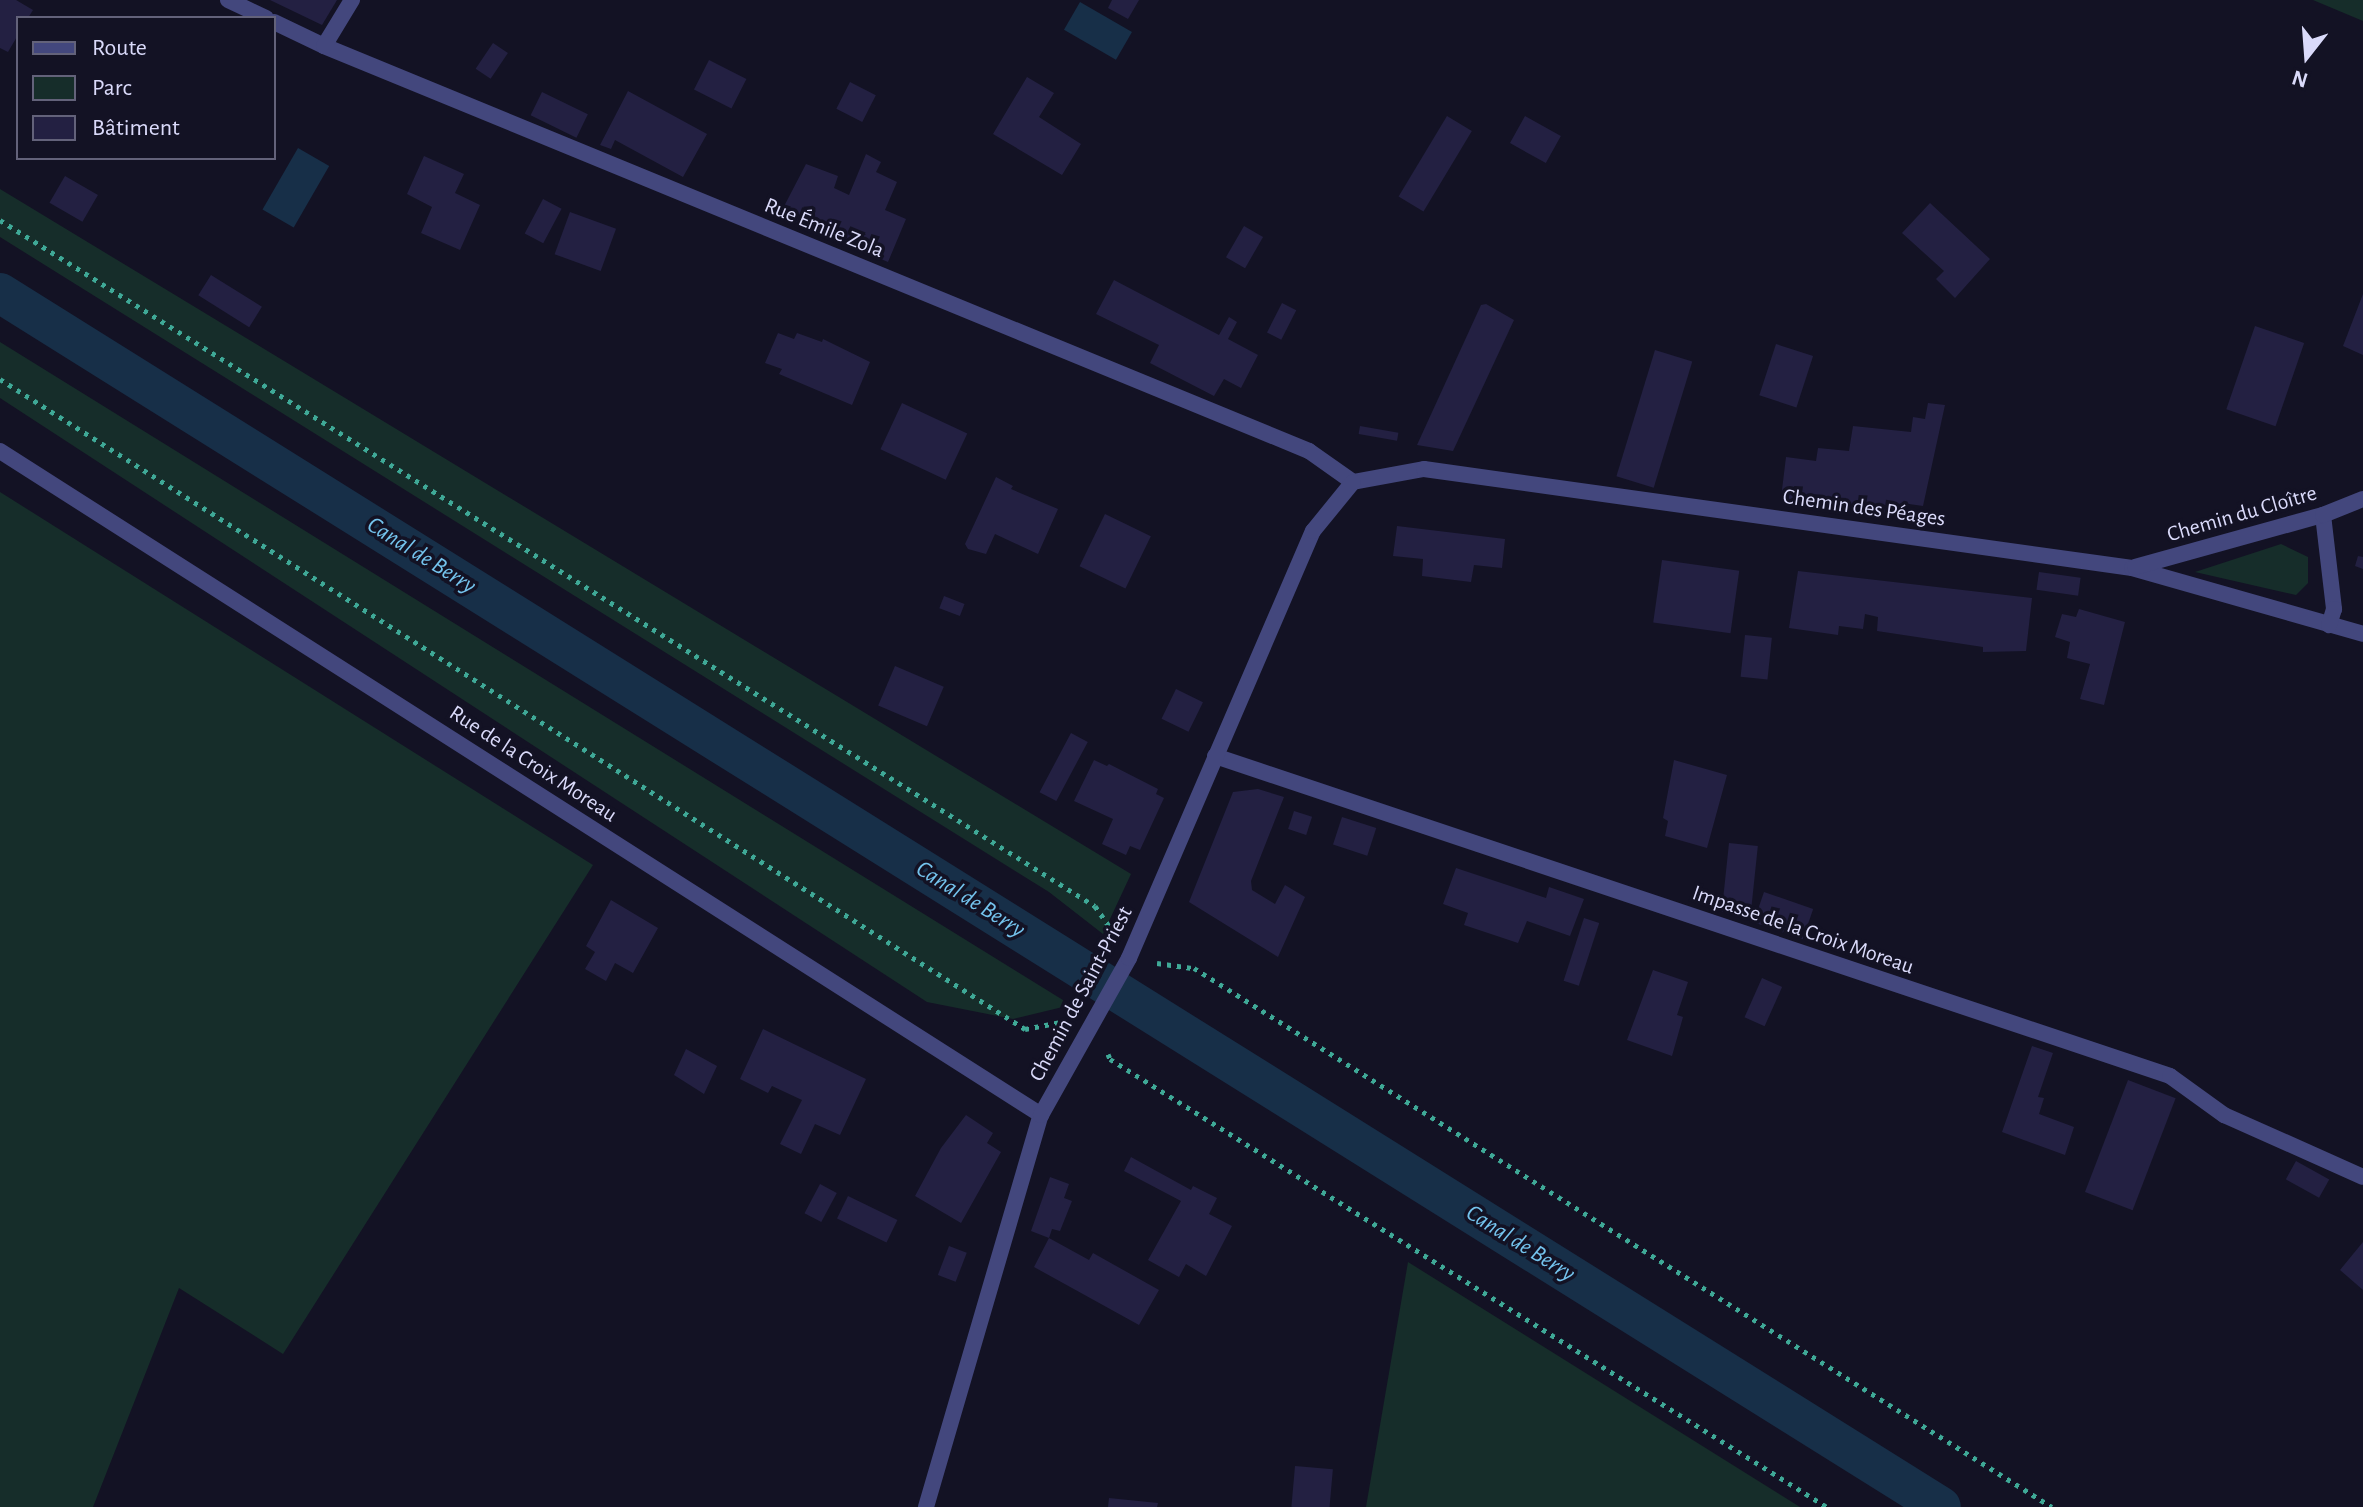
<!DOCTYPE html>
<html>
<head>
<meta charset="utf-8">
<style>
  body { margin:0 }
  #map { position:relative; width:2363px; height:1507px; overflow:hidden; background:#131224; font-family:"Alegreya Sans",sans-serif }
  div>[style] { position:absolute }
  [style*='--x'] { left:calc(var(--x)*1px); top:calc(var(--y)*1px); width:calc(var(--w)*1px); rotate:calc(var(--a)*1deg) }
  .green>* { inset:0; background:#162d2a }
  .water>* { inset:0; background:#172f48; transform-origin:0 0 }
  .canal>* { height:40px; margin:-20px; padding:0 20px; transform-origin:20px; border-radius:20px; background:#172f48 }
  .building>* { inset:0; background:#232042; transform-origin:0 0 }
  .path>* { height:5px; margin-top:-2.5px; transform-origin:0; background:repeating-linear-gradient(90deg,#3fa997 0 4px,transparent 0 10px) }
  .service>* { height:16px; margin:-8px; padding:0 8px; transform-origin:8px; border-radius:8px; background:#43477d }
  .minor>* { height:16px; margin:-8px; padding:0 8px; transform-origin:8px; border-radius:8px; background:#43477d }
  span { translate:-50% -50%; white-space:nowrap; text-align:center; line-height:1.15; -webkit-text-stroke:7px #131224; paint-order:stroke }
  .street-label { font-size:22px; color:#dadafa }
  .water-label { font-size:24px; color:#74c3ed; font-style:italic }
  .legend { position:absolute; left:16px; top:16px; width:260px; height:144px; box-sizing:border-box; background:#131224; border:2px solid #63627a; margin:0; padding:10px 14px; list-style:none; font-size:24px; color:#dadafa }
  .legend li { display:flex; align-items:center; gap:16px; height:40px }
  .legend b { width:40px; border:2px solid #63627a }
  .north { position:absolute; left:2267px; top:16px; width:80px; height:80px; -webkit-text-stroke:6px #131224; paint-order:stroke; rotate:197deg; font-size:22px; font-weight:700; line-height:32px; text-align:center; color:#dadafa }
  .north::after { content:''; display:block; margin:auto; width:28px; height:36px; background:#dadafa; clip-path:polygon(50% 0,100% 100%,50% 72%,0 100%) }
</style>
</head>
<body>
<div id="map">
  <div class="green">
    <i style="clip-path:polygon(2313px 0,2363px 0,2363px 21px)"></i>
    <i style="clip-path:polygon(0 189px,1131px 874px,1103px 934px,1049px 892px,0 237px)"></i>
    <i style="clip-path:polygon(0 342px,1071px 1005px,1013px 1019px,927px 1002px,0 398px)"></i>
    <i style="clip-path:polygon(0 492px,593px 865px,283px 1354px,179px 1288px,93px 1507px,0 1507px)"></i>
    <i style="clip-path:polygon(2281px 544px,2308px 557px,2308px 583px,2296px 595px,2195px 572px)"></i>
    <i style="clip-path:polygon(1408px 1262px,1800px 1507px,1366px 1507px)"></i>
  </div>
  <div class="water">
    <i style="left:1080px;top:2px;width:60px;height:32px;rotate:30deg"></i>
    <i style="left:298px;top:148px;width:36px;height:71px;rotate:30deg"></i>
  </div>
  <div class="canal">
    <i style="--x:0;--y:293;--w:2289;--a:32.02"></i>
  </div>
  <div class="building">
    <i style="clip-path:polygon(0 0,16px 0,33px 10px,28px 18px,18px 18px,18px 35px,8px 52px,0 48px)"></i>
    <i style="clip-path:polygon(270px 0,337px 0,322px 25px)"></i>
    <i style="clip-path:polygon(1112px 0,1139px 0,1128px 19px,1108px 8px)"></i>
    <i style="left:493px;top:43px;width:18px;height:31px;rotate:34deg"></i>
    <i style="left:709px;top:60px;width:42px;height:33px;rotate:27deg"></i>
    <i style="clip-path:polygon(1027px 77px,1054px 93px,1039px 117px,1081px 144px,1062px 175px,993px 134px)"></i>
    <i style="left:850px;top:82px;width:29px;height:30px;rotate:27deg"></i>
    <i style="clip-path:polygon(628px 91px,707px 134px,683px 177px,615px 140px,611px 149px,600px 145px)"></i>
    <i style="left:542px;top:92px;width:51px;height:26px;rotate:26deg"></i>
    <i style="left:1447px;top:116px;width:29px;height:94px;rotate:31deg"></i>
    <i style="left:1525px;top:116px;width:41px;height:31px;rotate:29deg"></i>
    <i style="clip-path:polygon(866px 154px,881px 162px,876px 172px,897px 182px,885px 210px,906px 219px,888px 262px,779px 216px,806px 164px,838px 176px,834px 188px,849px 195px)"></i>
    <i style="clip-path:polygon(424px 156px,464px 174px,455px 193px,480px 205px,460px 250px,421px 233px,432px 207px,407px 194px)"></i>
    <i style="left:65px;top:176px;width:38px;height:31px;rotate:30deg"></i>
    <i style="left:543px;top:199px;width:21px;height:39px;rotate:28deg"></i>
    <i style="clip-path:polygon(1930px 203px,1990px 259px,1955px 298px,1936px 279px,1944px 271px,1902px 233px)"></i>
    <i style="left:570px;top:212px;width:49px;height:45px;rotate:20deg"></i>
    <i style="left:1244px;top:226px;width:22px;height:36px;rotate:30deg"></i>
    <i style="left:211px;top:275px;width:60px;height:24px;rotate:32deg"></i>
    <i style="clip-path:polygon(1114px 280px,1219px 335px,1229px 317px,1237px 322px,1228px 339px,1258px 355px,1241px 388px,1224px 379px,1214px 396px,1150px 363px,1159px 345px,1096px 314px)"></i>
    <i style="clip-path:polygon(2363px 294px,2363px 355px,2343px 346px)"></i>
    <i style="left:1282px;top:303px;width:16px;height:33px;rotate:27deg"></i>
    <i style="clip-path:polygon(1486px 304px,1514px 320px,1453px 451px,1417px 445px,1481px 305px)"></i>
    <i style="left:2255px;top:326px;width:52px;height:88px;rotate:19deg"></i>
    <i style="clip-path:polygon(778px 333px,794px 339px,797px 333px,822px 342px,823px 339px,870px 362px,852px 405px,779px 374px,782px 369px,765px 363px)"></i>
    <i style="left:1776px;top:344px;width:39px;height:54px;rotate:18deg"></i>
    <i style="left:1655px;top:350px;width:39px;height:132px;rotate:17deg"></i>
    <i style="left:902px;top:403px;width:72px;height:51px;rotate:25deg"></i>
    <i style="clip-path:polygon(1928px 403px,1945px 405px,1923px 506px,1902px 503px,1900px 515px,1781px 498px,1786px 457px,1816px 461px,1818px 448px,1849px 451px,1853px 426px,1911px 432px,1913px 417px,1925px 419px)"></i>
    <i style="left:1360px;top:426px;width:39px;height:8px;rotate:10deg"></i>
    <i style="clip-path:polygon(996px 477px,1013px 486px,1011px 489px,1058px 509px,1038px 554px,995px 534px,986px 554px,968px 549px,965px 544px)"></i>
    <i style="left:1105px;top:514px;width:51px;height:58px;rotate:26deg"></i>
    <i style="clip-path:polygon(1397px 526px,1505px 539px,1502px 568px,1474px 565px,1471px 582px,1422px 576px,1423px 559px,1393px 556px)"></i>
    <i style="clip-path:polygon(2358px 556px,2363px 557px,2363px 569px,2355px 566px)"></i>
    <i style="left:1662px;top:560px;width:78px;height:63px;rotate:8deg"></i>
    <i style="clip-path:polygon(1798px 571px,2032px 598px,2026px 651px,1983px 652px,1983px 647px,1877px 631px,1878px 617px,1865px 614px,1863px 629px,1839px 626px,1838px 635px,1789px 628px)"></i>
    <i style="left:2039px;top:572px;width:42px;height:18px;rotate:8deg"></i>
    <i style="left:944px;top:596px;width:22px;height:13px;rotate:21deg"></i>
    <i style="clip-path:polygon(2079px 609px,2125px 622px,2104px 705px,2080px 699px,2090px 664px,2067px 658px,2070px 642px,2055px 637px,2062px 614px,2076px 617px)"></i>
    <i style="left:1745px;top:635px;width:27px;height:42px;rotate:6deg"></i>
    <i style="left:895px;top:666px;width:53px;height:43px;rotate:23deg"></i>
    <i style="left:1176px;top:689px;width:30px;height:33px;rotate:26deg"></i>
    <i style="left:1071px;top:733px;width:19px;height:67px;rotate:28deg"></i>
    <i style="clip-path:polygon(1094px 760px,1107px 766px,1109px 764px,1158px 789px,1156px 794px,1164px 798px,1140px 850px,1130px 846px,1126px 855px,1102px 844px,1113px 819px,1074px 801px)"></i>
    <i style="clip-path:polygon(1674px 760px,1727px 775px,1707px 848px,1665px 836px,1668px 821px,1663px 818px)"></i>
    <i style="clip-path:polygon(1258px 789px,1284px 797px,1251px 881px,1252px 890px,1275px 904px,1285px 885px,1305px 897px,1278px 957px,1189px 902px,1233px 792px)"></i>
    <i style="left:1294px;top:811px;width:19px;height:19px;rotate:18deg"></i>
    <i style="left:1342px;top:817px;width:36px;height:29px;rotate:18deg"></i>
    <i style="left:1729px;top:843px;width:29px;height:69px;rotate:6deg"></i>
    <i style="clip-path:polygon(1456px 868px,1546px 898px,1549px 887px,1584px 899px,1570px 936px,1527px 921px,1518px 943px,1464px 925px,1468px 913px,1443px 904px)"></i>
    <i style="left:1764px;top:892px;width:52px;height:32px;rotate:19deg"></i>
    <i style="clip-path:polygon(611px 900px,658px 928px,633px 973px,615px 963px,606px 981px,585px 969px,595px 952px,586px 946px)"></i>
    <i style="left:1584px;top:918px;width:16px;height:66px;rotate:18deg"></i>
    <i style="clip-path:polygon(1653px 970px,1688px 982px,1677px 1015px,1683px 1017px,1672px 1056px,1627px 1040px)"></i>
    <i style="left:1762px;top:978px;width:22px;height:43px;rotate:24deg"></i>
    <i style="clip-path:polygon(763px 1029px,866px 1079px,840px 1135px,815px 1124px,801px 1154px,780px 1144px,802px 1100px,772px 1086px,768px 1093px,740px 1079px)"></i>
    <i style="clip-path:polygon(2032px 1046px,2053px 1053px,2038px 1097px,2044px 1098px,2039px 1114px,2074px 1127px,2065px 1155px,2002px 1132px)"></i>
    <i style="clip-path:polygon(686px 1049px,717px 1066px,704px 1094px,674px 1075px)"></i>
    <i style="left:2128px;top:1080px;width:51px;height:120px;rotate:21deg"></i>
    <i style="clip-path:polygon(966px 1115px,993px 1133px,987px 1143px,1001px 1152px,961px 1223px,915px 1196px,941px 1148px)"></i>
    <i style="clip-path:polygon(1131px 1157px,1191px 1190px,1193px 1186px,1217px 1198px,1209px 1214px,1232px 1226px,1206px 1276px,1186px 1264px,1179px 1277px,1148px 1260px,1181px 1201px,1124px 1171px)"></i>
    <i style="left:2296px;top:1161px;width:38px;height:21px;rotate:29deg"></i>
    <i style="clip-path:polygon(1050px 1177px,1069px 1184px,1064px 1198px,1072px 1201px,1060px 1231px,1052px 1229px,1049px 1238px,1089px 1260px,1093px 1253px,1159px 1290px,1139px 1325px,1034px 1267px,1049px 1238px,1031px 1231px)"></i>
    <i style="left:820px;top:1184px;width:19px;height:33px;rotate:28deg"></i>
    <i style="left:848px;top:1196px;width:55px;height:25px;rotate:26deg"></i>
    <i style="clip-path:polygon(2363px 1242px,2363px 1290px,2340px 1270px)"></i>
    <i style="left:949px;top:1246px;width:19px;height:31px;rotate:21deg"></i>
    <i style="left:1295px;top:1466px;width:38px;height:41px;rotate:5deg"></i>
    <i style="clip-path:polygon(1109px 1498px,1158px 1503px,1157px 1507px,1108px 1507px)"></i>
  </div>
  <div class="path">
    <i style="--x:0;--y:220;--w:1292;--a:32.07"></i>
    <i style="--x:1095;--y:906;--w:28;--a:55"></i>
    <i style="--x:0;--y:379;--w:1214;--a:32.38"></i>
    <i style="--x:1025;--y:1029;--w:38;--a:-11"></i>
    <i style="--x:1157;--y:963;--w:37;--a:8"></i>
    <i style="--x:1194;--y:968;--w:1013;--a:32.14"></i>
    <i style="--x:1108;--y:1054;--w:5;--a:68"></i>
    <i style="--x:1110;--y:1059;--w:845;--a:32"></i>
  </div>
  <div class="service">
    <i style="--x:1215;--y:756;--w:1007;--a:18.52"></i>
    <i style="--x:2170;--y:1076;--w:67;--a:35.8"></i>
    <i style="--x:2224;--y:1115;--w:152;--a:24"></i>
  </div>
  <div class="minor">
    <i style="--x:228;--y:0;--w:42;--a:25.3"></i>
    <i style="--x:274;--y:22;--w:55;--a:25.6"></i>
    <i style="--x:324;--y:46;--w:1065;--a:22.35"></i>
    <i style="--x:1309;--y:451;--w:54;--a:35.2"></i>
    <i style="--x:324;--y:46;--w:54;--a:-58.7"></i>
    <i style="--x:0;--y:451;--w:1235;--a:32.53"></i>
    <i style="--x:1353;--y:482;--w:72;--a:-10.4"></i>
    <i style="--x:1424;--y:469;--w:715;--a:7.96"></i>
    <i style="--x:2132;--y:568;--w:240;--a:15.9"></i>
    <i style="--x:2323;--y:515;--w:95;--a:83.3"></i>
    <i style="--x:2334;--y:609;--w:17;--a:107"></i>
    <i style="--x:2135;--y:567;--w:195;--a:-15.5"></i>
    <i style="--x:2323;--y:515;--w:43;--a:-21.8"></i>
    <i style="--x:926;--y:1507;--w:409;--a:-73.7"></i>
    <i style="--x:1041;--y:1115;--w:180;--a:-60.7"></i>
    <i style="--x:1129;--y:958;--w:465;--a:-66.7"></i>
    <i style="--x:1313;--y:531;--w:63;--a:-50.8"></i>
  </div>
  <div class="street-label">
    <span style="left:824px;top:228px;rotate:22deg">Rue Émile Zola</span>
    <span style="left:1864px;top:508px;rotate:8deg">Chemin des Péages</span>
    <span style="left:2242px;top:514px;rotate:-16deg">Chemin du Cloître</span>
    <span style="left:533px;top:764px;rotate:33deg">Rue de la Croix Moreau</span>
    <span style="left:1803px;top:930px;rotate:19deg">Impasse de la Croix Moreau</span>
    <span style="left:1081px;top:994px;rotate:-62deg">Chemin de Saint-Priest</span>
  </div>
  <div class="water-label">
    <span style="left:421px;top:556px;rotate:32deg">Canal de Berry</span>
    <span style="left:970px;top:900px;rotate:32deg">Canal de Berry</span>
    <span style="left:1520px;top:1244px;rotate:32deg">Canal de Berry</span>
  </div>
  <ul class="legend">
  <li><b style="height:10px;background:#43477d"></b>Route</li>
  <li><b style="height:22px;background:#162d2a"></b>Parc</li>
  <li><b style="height:22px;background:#232042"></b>Bâtiment</li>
  </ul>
  <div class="north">N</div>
</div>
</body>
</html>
